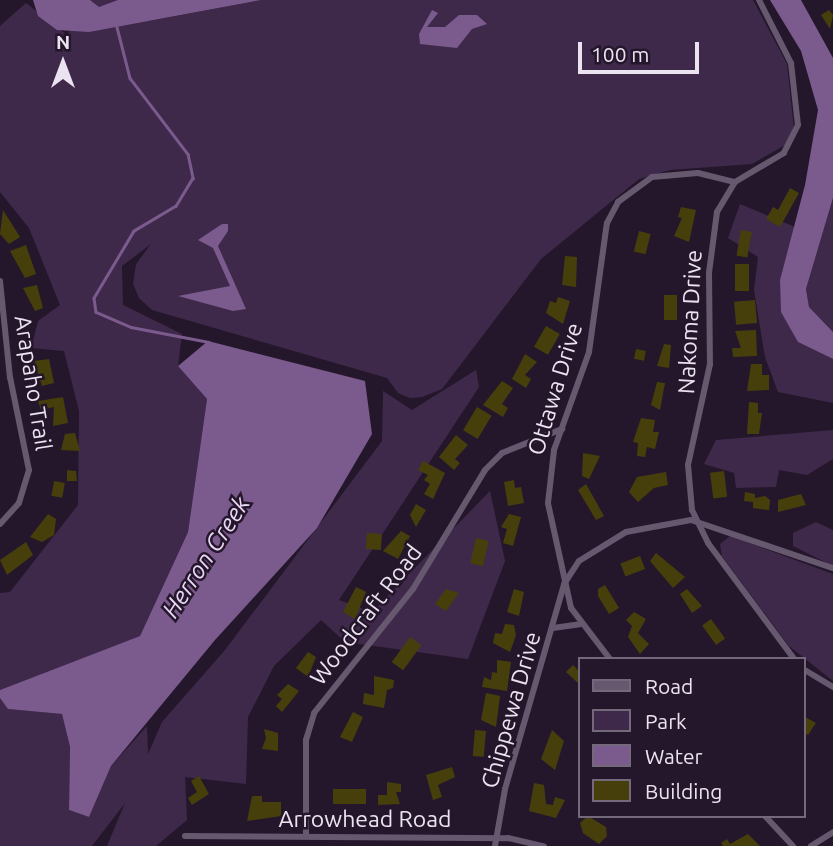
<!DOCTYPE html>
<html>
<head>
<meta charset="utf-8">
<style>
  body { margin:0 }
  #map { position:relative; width:833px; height:846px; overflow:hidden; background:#24172b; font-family:Ubuntu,sans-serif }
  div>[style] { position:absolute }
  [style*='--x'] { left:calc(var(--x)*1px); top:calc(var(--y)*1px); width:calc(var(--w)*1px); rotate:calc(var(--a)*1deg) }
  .green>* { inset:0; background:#3f294a }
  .water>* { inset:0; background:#7b5a8d }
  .stream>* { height:2.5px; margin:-1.25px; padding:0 1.25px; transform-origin:1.25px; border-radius:1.25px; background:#7b5a8d }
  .building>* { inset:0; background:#473f0b; transform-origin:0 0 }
  .street>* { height:6px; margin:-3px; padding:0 3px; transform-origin:3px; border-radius:3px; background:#66586e }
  span { translate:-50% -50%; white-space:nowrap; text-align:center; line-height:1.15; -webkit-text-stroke:5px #24172b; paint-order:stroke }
  .street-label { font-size:23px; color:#ece3f1 }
  .water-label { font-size:24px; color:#ebd8f7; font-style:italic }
  .legend { position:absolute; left:578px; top:657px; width:228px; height:161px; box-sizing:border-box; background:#24172b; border:2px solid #74697a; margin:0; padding:9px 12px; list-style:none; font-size:21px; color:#ece3f1 }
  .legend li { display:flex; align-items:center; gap:14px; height:35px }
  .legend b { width:35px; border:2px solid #74697a }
  .north { position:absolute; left:28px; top:28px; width:70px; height:70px; -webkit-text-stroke:5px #24172b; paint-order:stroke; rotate:0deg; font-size:19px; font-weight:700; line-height:28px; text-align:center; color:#ece3f1 }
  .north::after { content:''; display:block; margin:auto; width:24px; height:32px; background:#ece3f1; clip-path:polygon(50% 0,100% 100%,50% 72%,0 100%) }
  .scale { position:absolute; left:578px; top:42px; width:121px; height:32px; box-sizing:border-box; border:4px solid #ece3f1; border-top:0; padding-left:9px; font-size:21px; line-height:24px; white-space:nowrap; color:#ece3f1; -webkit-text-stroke:5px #24172b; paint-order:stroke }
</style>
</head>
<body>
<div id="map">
  <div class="green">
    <i style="clip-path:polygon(79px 0,161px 0,149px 21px,261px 0,753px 0,787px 64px,794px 129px,785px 145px,752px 164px,670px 170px,639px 179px,541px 259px,442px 389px,422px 397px,410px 398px,398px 393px,387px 378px,152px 310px,139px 298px,133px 284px,136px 264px,151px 244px,122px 266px,123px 305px,182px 334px,178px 366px,207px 399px,188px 532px,140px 636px,0 690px,0 593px,10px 592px,78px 505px,79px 411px,64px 351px,31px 348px,38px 321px,60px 305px,29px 228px,0 192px,0 26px,26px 3px,67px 35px,85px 4px)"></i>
    <i style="clip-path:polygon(833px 198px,833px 332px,809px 307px,806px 289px)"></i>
    <i style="clip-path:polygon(740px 204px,795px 227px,780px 280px,798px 342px,833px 359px,833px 403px,778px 392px,765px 357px,754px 290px,758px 257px,728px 238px)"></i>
    <i style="clip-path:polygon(476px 370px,479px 387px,339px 600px,372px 612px,490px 491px,505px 561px,468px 659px,345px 642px,321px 620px,274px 666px,248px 717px,246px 784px,185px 777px,187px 820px,156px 846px,107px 846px,125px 803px,92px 846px,0 846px,0 698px,9px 709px,62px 714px,70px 747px,69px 810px,89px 817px,111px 766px,147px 726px,148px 754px,162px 722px,225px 650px,382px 441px,383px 391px,412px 410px)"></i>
    <i style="clip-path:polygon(833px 430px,833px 459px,807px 475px,779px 470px,776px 487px,736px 488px,734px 473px,704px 464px,716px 440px)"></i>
    <i style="clip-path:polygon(816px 522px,833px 530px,833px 566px,793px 546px,793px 533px)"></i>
    <i style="clip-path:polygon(730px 536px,833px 574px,833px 681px,789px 646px,722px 556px,720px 544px)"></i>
  </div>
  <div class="water">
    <i style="clip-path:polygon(33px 0,90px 0,99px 7px,118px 0,261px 0,89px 32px,57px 30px,38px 16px)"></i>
    <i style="clip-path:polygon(770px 0,801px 0,833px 58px,833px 198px,806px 289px,809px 307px,833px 332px,833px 359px,798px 342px,781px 312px,780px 280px,805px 185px,818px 110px,801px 51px)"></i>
    <i style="clip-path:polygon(432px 10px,438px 13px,427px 27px,445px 27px,459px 15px,477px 15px,487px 24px,472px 29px,457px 48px,420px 44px,419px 34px)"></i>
    <i style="clip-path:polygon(222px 224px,228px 224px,228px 231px,218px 246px,246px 309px,233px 311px,178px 296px,230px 286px,213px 248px,198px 240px)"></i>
    <i style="clip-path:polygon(208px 341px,365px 381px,372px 434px,317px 528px,215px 640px,111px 766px,89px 817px,69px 810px,70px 747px,62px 714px,8px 709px,0 698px,0 690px,140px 636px,188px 532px,207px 399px,178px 366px)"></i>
  </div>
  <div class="stream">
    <i style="--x:117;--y:27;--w:53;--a:75.7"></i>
    <i style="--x:130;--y:78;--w:96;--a:52.7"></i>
    <i style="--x:188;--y:154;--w:25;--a:78"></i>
    <i style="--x:193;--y:178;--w:33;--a:121"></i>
    <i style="--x:176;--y:206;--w:49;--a:149.2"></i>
    <i style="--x:134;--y:231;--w:78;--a:120.8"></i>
    <i style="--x:94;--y:298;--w:14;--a:82"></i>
    <i style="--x:96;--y:312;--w:38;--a:23"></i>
    <i style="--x:131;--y:327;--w:79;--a:10.9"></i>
  </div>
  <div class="building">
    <i style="clip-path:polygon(829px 10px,833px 15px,830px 29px,821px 15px)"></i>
    <i style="clip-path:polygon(790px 188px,799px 193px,780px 227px,766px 219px,773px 207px,778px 210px)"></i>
    <i style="clip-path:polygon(681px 207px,696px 210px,689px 242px,674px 236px,682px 218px,678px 217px)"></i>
    <i style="clip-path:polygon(3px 210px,20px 237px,9px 244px,0 234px)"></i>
    <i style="left:741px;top:230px;width:11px;height:26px;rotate:10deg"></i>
    <i style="left:639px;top:231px;width:12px;height:21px;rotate:14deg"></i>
    <i style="clip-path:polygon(26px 245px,36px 274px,25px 278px,10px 251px)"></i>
    <i style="clip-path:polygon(565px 256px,577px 257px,576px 287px,562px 285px)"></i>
    <i style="left:735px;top:264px;width:14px;height:27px"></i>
    <i style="clip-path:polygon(37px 285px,43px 308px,35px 311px,23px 288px)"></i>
    <i style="left:664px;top:295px;width:13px;height:25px"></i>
    <i style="clip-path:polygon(558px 297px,570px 301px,563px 324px,546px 313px,550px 301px,556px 303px)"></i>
    <i style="left:755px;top:300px;width:23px;height:21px;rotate:85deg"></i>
    <i style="left:546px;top:326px;width:16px;height:24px;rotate:30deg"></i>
    <i style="clip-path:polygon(756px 330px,757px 356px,733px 357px,732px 348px,741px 348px,735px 331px)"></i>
    <i style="clip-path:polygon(664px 344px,671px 345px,669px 368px,657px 366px)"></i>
    <i style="left:636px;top:349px;width:10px;height:10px;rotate:11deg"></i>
    <i style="clip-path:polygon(525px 354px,537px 362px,525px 375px,531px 379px,526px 388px,512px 379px)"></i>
    <i style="clip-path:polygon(49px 359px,54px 383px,42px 386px,34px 361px)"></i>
    <i style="clip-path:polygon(751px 364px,762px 364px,762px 375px,769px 375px,769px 390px,747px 391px)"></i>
    <i style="clip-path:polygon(502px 381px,513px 388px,502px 404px,508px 408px,503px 417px,483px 405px)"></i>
    <i style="clip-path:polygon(657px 382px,665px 383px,660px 410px,651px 405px)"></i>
    <i style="clip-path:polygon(63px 397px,68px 423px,53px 426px,54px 407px,41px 410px,38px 401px)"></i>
    <i style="clip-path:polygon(749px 402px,758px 403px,758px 413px,762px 413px,759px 434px,747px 434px)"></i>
    <i style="left:477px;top:407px;width:17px;height:27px;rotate:31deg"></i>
    <i style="clip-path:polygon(641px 418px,655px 420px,653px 432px,659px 432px,655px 449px,647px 447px,645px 457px,637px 456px,638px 443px,633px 442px)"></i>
    <i style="clip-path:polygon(75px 433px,80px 451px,61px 450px,65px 434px)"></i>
    <i style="clip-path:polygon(456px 435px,468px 445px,455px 459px,460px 463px,454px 470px,439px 457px)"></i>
    <i style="clip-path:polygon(583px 453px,600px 456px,589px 479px,582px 476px)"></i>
    <i style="clip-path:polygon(423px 461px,445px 473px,433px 499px,424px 494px,430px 484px,424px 480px,428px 475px,418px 470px)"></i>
    <i style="clip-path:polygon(67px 470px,76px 471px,77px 481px,67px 481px)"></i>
    <i style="left:724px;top:471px;width:26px;height:14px;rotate:83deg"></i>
    <i style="clip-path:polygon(666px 472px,668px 485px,654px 488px,638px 502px,629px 492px,637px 477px)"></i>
    <i style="clip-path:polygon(514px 480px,515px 488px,521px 487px,524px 503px,508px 506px,504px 482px)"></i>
    <i style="left:54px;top:481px;width:11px;height:15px;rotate:10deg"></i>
    <i style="clip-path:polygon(586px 484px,604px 516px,596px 520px,578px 490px)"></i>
    <i style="clip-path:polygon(745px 492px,755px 494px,755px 498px,765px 496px,770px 500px,769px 510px,753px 508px,753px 502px,744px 501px)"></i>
    <i style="clip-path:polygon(801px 494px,806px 505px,778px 512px,778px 500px)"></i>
    <i style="clip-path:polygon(416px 504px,426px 510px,416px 527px,410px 515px)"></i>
    <i style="clip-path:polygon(48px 514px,56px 519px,54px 535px,42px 542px,30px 537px)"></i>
    <i style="clip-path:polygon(509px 514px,521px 517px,513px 546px,503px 543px,507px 529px,501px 527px)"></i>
    <i style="clip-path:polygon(401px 531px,410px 536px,398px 559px,383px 551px)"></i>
    <i style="left:367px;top:533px;width:15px;height:16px;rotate:4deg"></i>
    <i style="left:476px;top:538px;width:13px;height:26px;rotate:13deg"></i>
    <i style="clip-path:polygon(26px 542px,33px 555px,7px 575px,0 560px)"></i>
    <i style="clip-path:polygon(656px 553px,685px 577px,673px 588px,650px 561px)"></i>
    <i style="left:640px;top:556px;width:14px;height:21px;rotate:69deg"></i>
    <i style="clip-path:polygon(605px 585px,619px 608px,609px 614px,598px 596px,598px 589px)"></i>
    <i style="clip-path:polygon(356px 587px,366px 592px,355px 619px,343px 612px)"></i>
    <i style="clip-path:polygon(446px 589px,459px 593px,446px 611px,435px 604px)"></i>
    <i style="clip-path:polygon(514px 589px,524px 592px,519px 616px,507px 612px)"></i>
    <i style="clip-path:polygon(687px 589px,702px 606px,692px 613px,680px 594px)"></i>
    <i style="clip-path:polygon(634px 612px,646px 619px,638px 633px,649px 644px,640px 654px,628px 637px,632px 626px,626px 620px)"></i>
    <i style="left:711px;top:619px;width:24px;height:11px;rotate:54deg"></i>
    <i style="clip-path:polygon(505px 624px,514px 625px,516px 635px,510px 652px,493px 643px,495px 633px,502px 634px)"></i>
    <i style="left:410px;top:637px;width:14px;height:31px;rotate:36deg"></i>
    <i style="clip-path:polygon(308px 652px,316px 657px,308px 677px,296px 668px)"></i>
    <i style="clip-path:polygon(497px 660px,511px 662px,507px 691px,482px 687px,484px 677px,495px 682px,491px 680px,492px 672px,497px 673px)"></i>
    <i style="clip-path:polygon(573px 665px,579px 671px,579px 684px,566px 672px)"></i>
    <i style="clip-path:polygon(374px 676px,394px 680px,393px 688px,387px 690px,384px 708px,363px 704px,364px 693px,374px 695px)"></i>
    <i style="clip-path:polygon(288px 684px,299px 691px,282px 712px,276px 706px,282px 699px,277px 695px)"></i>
    <i style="clip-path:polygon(486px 693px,500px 696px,496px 727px,481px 720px)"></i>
    <i style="clip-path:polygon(353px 712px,363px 717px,352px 742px,340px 737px)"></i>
    <i style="clip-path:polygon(803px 716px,816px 723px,808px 735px,803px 732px)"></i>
    <i style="clip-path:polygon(264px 729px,278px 733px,278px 751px,262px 749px,266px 738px)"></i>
    <i style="left:475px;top:730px;width:11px;height:26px;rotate:5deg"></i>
    <i style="clip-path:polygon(552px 730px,564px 741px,555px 770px,541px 759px)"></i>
    <i style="clip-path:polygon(452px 767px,455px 777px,438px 785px,442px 797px,433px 800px,426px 775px)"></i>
    <i style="clip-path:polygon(199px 776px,209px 794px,192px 805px,188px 798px,197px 792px,191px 781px)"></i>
    <i style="clip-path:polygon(387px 782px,401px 784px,401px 792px,396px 792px,400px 804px,378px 805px,378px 795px,387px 795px)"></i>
    <i style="clip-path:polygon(534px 783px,544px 785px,546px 804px,553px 805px,555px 797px,565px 800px,556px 818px,529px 811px)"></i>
    <i style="left:366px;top:789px;width:15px;height:33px;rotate:90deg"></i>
    <i style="clip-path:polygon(252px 796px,262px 796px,262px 802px,281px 802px,281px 816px,247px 821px)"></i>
    <i style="clip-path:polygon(588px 816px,606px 827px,607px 836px,599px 844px,583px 833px,580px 823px)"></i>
    <i style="clip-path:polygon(748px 834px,760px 846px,723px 846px,721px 843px,727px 839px,730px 844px)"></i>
  </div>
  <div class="street">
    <i style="--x:759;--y:0;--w:71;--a:63.1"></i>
    <i style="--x:791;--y:63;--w:62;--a:83.6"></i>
    <i style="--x:798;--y:125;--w:31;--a:117"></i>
    <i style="--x:784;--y:153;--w:57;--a:149.4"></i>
    <i style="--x:735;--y:182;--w:35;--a:121"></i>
    <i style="--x:717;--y:212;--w:62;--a:97.5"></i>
    <i style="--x:709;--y:273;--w:91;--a:89.4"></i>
    <i style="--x:710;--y:364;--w:103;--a:102.3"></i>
    <i style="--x:688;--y:465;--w:45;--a:84.9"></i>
    <i style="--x:692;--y:510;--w:37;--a:64"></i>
    <i style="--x:708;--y:543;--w:144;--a:53.4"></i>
    <i style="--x:0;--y:281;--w:97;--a:84.1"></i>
    <i style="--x:10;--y:377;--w:95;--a:78.5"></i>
    <i style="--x:29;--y:470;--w:34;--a:107"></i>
    <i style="--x:19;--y:503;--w:28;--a:132"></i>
    <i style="--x:553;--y:628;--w:27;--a:-8"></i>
    <i style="--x:610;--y:659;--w:64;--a:-127.4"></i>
    <i style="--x:571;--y:608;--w:107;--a:-102.4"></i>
    <i style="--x:548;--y:503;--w:53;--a:-83.5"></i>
    <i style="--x:554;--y:450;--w:104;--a:-70.3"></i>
    <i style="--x:589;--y:352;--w:130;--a:-82.1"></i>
    <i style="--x:607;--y:223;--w:24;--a:-62"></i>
    <i style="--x:618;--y:202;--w:42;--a:-36.3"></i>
    <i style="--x:652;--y:177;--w:46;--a:-5"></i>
    <i style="--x:698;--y:173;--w:38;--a:14"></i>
    <i style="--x:803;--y:669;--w:35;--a:31"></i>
    <i style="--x:765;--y:816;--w:41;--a:47"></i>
    <i style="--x:185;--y:836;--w:323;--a:0.4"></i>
    <i style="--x:508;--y:838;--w:37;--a:13"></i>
    <i style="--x:306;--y:836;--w:96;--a:-90"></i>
    <i style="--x:306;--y:740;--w:28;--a:-73"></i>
    <i style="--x:314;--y:713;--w:159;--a:-51.4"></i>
    <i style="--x:413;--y:589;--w:139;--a:-58.8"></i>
    <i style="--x:485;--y:470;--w:24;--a:-45"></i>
    <i style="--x:502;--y:453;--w:65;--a:-21.8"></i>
    <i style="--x:495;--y:846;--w:58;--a:-80"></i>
    <i style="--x:505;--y:789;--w:213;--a:-73.9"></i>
    <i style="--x:564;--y:584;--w:27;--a:-57"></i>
    <i style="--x:579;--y:561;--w:55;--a:-31.7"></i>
    <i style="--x:626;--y:532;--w:66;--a:-10.5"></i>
    <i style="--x:691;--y:520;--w:150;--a:18.7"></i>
    <i style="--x:811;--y:846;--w:26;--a:-32"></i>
  </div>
  <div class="street-label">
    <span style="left:690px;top:322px;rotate:-87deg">Nakoma Drive</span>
    <span style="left:33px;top:383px;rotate:81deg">Arapaho Trail</span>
    <span style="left:555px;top:389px;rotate:-73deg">Ottawa Drive</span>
    <span style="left:366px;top:615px;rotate:-53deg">Woodcraft Road</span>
    <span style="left:511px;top:710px;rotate:-74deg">Chippewa Drive</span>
    <span style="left:365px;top:819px">Arrowhead Road</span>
  </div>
  <div class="water-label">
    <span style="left:206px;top:557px;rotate:-57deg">Herron Creek</span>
  </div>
  <ul class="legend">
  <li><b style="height:9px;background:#66586e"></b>Road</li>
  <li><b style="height:19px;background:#3f294a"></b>Park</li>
  <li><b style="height:19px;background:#7b5a8d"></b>Water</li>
  <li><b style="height:19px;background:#473f0b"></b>Building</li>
  </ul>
  <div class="north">N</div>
  <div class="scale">100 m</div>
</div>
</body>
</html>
